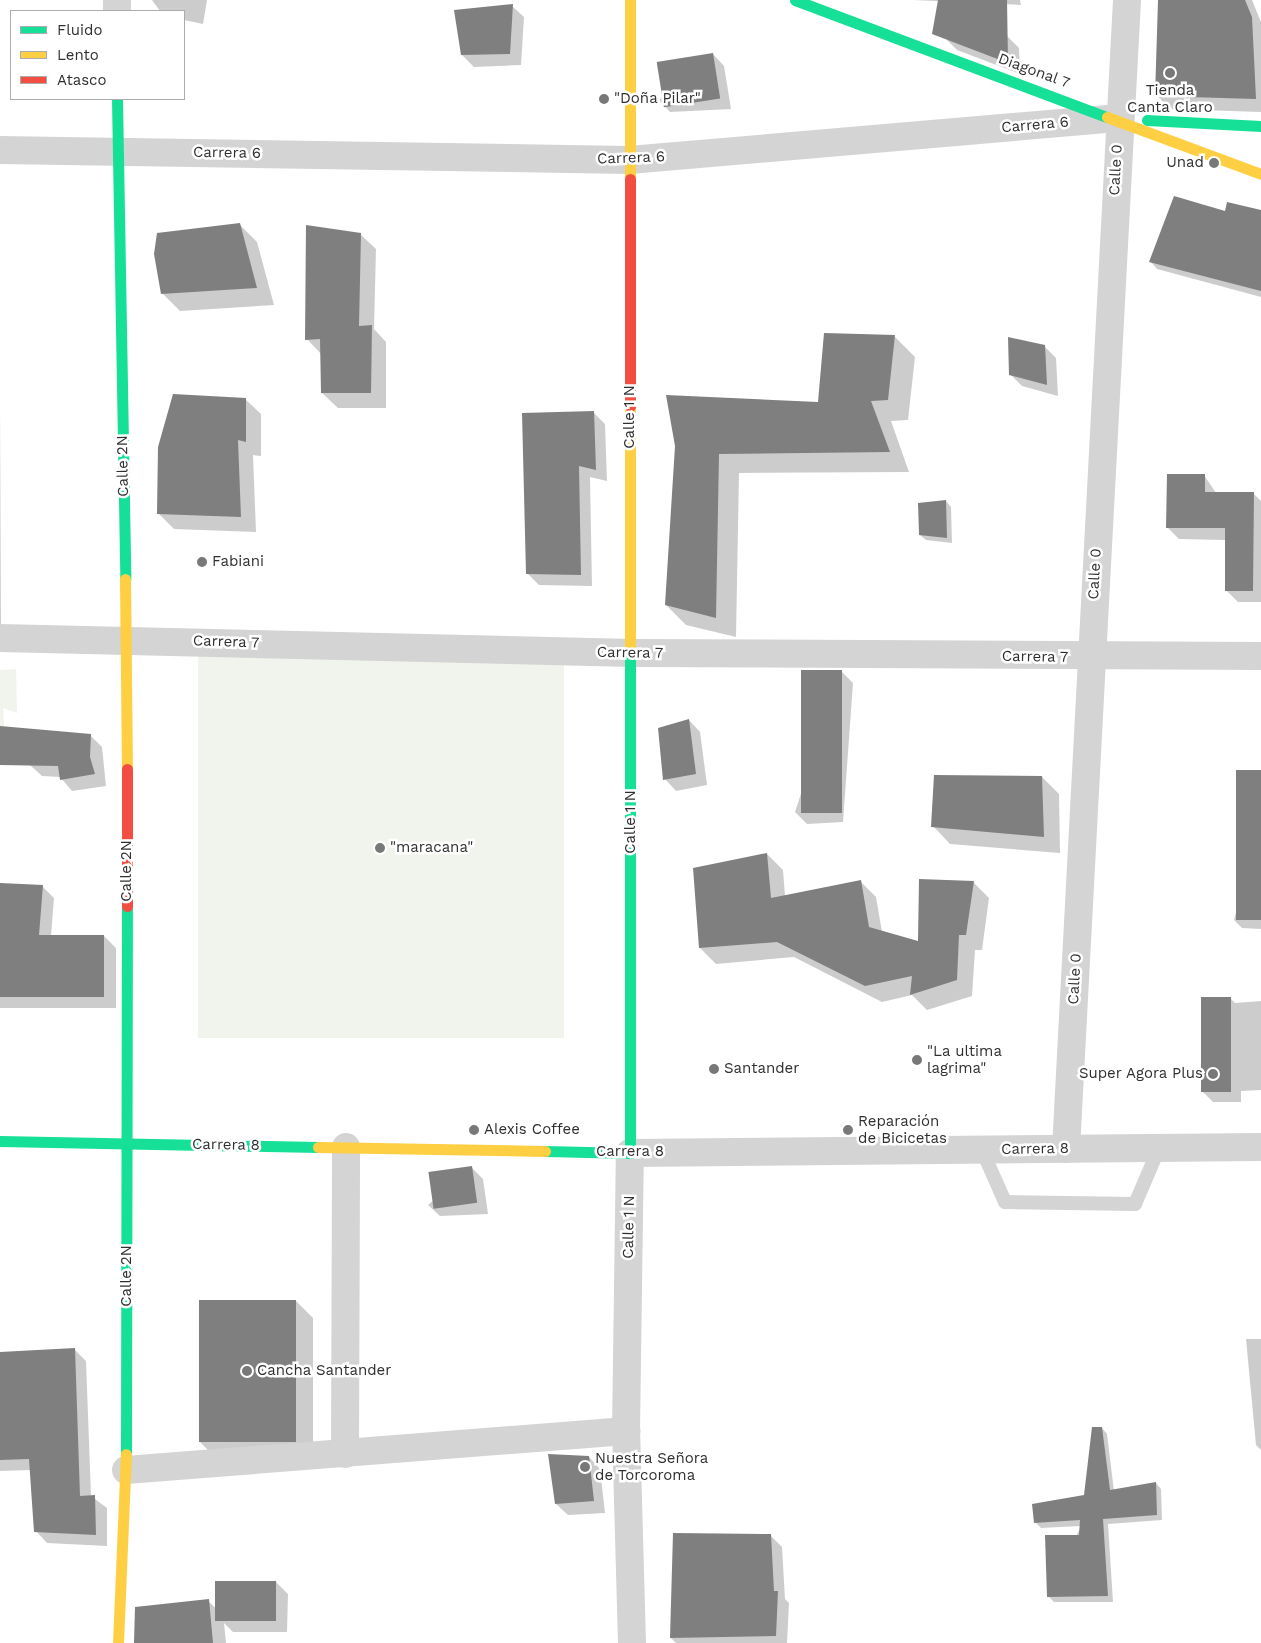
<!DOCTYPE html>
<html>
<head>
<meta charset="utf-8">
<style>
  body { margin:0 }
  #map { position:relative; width:1261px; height:1643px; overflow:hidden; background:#fff; font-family:"Work Sans",sans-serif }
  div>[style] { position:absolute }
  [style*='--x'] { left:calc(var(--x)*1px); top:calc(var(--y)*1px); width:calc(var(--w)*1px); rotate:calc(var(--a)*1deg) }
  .green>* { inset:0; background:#f0f4ec; transform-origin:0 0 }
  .shadow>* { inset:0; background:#0003 }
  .building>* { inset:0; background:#7f7f7f; transform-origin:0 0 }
  .lane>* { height:14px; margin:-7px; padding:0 7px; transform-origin:7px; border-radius:7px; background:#d4d4d4 }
  .street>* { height:28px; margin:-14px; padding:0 14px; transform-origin:14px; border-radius:14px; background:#d4d4d4 }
  .fast>* { height:11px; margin:-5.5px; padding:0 5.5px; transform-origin:5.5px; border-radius:5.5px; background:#16e098 }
  .slow>* { height:11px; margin:-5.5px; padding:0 5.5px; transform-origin:5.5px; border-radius:5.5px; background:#ffcf43 }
  .jam>* { height:11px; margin:-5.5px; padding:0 5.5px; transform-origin:5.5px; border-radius:5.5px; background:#f24e42 }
  .dots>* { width:14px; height:14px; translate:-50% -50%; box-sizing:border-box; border:2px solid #fff; border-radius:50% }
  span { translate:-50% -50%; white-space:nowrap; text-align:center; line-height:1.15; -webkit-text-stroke:5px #fff; paint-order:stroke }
  .street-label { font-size:15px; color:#2f2f2f }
  .poi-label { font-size:15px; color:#2f2f2f }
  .left { translate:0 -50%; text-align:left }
  .right { translate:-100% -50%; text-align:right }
  .legend { position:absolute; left:10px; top:10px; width:175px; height:90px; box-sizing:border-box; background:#fff; border:1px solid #acacac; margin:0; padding:6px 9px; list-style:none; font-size:15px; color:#2f2f2f }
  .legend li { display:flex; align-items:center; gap:10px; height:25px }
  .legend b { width:25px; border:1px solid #acacac }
</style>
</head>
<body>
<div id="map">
  <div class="green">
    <i style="left:198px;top:656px;width:366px;height:382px"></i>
    <i style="clip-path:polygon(16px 669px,17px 713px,3px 708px,6px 757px,0 757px,0 670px)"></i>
  </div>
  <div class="shadow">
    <i style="clip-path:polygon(152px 0,207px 0,203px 24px,184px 20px,184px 11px,160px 11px)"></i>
    <i style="clip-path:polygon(913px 0,1020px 0,1021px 5px)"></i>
    <i style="clip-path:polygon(1160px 0,1252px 0,1261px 22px,1261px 112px,1170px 109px,1156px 95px)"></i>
    <i style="clip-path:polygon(512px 6px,524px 17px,521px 65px,474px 67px,462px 55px)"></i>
    <i style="clip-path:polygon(1007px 36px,1019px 48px,1020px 74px,957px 50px,947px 40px)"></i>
    <i style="clip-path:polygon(713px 54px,724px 66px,731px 109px,670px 112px,659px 100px)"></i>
    <i style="clip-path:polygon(1226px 212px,1261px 212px,1261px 297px,1157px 269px,1151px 262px)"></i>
    <i style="clip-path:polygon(239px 224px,257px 242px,274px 305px,180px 311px,163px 294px)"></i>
    <i style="clip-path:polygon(360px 234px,376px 249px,374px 329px,386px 342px,386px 408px,338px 408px,322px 393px,322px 355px,307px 339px)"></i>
    <i style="clip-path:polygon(895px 337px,915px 357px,908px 420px,891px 421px,909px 472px,739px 473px,736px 637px,686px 625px,666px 605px,676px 446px,819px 403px)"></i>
    <i style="clip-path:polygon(1044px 346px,1056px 358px,1058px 396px,1022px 386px,1010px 374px)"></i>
    <i style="clip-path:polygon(245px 399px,261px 414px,261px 456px,253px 455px,256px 532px,174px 529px,158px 513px)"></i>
    <i style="clip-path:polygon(0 406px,1px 627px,0 627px)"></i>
    <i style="clip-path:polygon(593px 412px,605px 424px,607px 481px,590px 477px,592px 586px,539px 585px,527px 573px)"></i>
    <i style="clip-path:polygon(1204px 475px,1216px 493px,1253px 493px,1261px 501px,1261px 602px,1238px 602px,1226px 590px,1226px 540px,1179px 539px,1168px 528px)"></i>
    <i style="clip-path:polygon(946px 501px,951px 507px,952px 543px,926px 540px,920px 535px)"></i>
    <i style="clip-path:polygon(841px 671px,853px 683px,843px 822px,807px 824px,795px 812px)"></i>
    <i style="clip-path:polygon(689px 720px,700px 732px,707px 785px,676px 791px,665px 779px)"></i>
    <i style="clip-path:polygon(90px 735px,102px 747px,106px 786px,72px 791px,60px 777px,42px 776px,30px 765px)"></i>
    <i style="clip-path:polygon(1042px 777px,1059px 794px,1060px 853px,950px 844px,933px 826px)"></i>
    <i style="clip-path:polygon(1261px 821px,1261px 929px,1242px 928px,1234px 920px)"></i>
    <i style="clip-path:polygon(767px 854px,783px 870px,785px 896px,860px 881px,876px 897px,882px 932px,920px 943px,973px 882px,989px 898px,982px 950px,975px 950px,972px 996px,927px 1010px,912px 995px,882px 1002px,794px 957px,716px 964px,700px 948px)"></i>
    <i style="clip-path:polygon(0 884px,42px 886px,54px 898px,51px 936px,104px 936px,116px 948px,116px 1008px,0 1008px)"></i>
    <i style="clip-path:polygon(1230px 998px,1235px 1003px,1261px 1001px,1261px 1090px,1241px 1091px,1241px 1102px,1213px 1102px,1203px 1092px)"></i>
    <i style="clip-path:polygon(471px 1167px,483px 1179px,488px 1214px,440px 1216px,428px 1205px)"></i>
    <i style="clip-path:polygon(296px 1301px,313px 1318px,313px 1458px,217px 1459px,200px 1442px)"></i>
    <i style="clip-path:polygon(1246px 1339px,1261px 1339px,1261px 1450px,1256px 1445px)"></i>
    <i style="clip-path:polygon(74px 1349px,86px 1361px,91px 1496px,107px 1508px,107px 1546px,47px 1543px,36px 1531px,31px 1470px,0 1471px,0 1353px)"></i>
    <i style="clip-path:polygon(1102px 1428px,1107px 1434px,1114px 1491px,1156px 1483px,1161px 1489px,1162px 1520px,1108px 1524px,1113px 1602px,1054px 1602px,1048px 1596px,1081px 1526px,1041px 1528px,1035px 1522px,1085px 1496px)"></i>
    <i style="clip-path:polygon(589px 1457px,600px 1469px,605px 1513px,568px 1515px,556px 1504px)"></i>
    <i style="clip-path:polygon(771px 1536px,782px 1547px,785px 1599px,789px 1603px,787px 1643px,676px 1643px,671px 1638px)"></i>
    <i style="clip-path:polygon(276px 1582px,288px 1594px,287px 1632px,233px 1632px,224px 1623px,226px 1643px,137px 1643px,208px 1601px,221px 1613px)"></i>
  </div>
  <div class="building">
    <i style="clip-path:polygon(938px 0,1007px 0,1008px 63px,932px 34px)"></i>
    <i style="clip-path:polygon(1158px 0,1245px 0,1252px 17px,1256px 99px,1155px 96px)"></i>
    <i style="clip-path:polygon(513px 4px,510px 54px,461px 55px,454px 10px)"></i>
    <i style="left:713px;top:53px;width:46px;height:57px;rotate:81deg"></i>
    <i style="clip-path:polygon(1174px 196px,1225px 211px,1227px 202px,1261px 210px,1261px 291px,1149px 262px)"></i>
    <i style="clip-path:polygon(240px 223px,257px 288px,161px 294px,154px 254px,157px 233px)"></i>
    <i style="clip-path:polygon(306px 225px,361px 233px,359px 326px,372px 325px,371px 393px,321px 393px,320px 339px,305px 340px)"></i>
    <i style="clip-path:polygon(824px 333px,895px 335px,888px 400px,871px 401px,890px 452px,719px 454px,716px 618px,665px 605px,675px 446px,666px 395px,818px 402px)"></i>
    <i style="clip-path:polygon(1008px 337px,1045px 345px,1047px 385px,1009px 375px)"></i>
    <i style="clip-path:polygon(173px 394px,246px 398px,246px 442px,238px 440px,241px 517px,157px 514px,158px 447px)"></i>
    <i style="clip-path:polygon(594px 411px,596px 470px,579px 466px,581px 575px,526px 574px,522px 413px)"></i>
    <i style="clip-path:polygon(1167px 474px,1205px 474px,1205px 492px,1254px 492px,1253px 591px,1225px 591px,1225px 528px,1166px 528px)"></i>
    <i style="clip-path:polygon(946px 500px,947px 538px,919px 535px,918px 503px)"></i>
    <i style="left:801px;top:670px;width:41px;height:143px"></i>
    <i style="clip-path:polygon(689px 719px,696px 774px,663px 780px,658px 728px)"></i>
    <i style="clip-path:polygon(0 726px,91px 734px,90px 757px,95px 774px,60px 780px,58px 766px,0 765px)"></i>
    <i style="left:1236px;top:770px;width:25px;height:150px"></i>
    <i style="clip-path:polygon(934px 775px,1042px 776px,1044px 837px,931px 827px)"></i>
    <i style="clip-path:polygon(767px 853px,771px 898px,861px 880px,869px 927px,918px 941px,919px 879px,974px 881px,966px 935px,959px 935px,957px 980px,910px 995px,912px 976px,865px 986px,777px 942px,699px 948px,693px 868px)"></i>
    <i style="clip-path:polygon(0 883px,43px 885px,39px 935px,104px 935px,104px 997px,0 997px)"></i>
    <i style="left:1201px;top:997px;width:30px;height:95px"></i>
    <i style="left:472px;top:1166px;width:37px;height:44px;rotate:82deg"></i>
    <i style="left:199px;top:1300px;width:97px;height:142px"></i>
    <i style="clip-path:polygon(75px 1348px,80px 1496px,95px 1495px,96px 1535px,34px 1532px,29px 1459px,0 1460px,0 1352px)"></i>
    <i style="clip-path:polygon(1092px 1427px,1102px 1427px,1110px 1490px,1156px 1482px,1157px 1515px,1103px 1519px,1108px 1596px,1047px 1597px,1045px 1535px,1079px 1535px,1080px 1520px,1034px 1523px,1032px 1504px,1084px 1495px)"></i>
    <i style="clip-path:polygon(548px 1454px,589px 1456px,594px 1501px,555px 1504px)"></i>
    <i style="clip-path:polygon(673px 1533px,771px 1534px,774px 1591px,778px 1591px,776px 1636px,670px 1638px)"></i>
    <i style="left:276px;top:1581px;width:40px;height:61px;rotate:90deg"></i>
    <i style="clip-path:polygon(209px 1599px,213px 1643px,134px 1643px,135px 1607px)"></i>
  </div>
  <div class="lane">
    <i style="--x:982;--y:1150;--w:57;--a:66.1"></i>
    <i style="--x:1005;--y:1202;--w:130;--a:0.9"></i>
    <i style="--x:1135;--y:1204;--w:61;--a:-66.8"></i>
  </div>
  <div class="street">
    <i style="--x:117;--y:11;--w:11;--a:-90"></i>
    <i style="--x:0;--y:150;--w:629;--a:0.91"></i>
    <i style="--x:629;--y:160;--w:490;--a:-4.9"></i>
    <i style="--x:0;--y:638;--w:632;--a:1.36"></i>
    <i style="--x:632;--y:653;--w:629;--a:0.27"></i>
    <i style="--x:1066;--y:1149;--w:1151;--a:-86.96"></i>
    <i style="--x:345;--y:1454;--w:307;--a:-89.8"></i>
    <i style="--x:126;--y:1470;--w:502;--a:-4.46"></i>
    <i style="--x:632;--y:1643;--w:212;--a:-91.6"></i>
    <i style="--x:626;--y:1431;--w:278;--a:-89.2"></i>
    <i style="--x:630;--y:1153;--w:631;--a:-0.54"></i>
  </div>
  <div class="fast">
    <i style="--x:795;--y:0;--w:333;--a:20.6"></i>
    <i style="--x:117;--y:99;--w:480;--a:89"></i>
    <i style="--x:1147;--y:120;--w:114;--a:3"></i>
    <i style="--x:0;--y:1141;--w:318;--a:1.1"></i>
    <i style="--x:545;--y:1151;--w:85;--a:1.3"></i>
    <i style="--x:630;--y:1153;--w:502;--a:-90"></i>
    <i style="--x:126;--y:1454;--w:548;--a:-89.9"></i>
  </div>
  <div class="slow">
    <i style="--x:630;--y:0;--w:179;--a:90"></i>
    <i style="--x:1107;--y:117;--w:164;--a:20.3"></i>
    <i style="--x:630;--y:406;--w:245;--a:90"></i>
    <i style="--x:125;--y:579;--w:190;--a:89.4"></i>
    <i style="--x:318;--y:1147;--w:227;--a:1"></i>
    <i style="--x:118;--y:1643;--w:189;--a:-87.6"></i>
  </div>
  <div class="jam">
    <i style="--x:630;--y:179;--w:227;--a:90"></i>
    <i style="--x:127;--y:769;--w:137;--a:90"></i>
  </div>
  <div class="dots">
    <i style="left:1170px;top:73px;background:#787878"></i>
    <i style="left:604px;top:99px;background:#787878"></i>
    <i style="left:1214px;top:163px;background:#787878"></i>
    <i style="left:202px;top:562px;background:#787878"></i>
    <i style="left:380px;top:848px;background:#787878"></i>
    <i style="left:917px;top:1060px;background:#787878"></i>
    <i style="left:714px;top:1069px;background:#787878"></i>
    <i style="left:1213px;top:1074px;background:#787878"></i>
    <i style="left:474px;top:1130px;background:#787878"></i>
    <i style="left:848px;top:1130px;background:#787878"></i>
    <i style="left:247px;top:1371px;background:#787878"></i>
    <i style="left:585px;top:1467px;background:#787878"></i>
  </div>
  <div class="street-label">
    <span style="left:1034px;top:71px;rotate:20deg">Diagonal 7</span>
    <span style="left:1035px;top:125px;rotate:-5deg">Carrera 6</span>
    <span style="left:227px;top:153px;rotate:1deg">Carrera 6</span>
    <span style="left:631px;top:158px;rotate:-2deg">Carrera 6</span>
    <span style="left:1116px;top:170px;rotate:-87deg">Calle 0</span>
    <span style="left:630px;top:417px;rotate:-90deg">Calle 1 N</span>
    <span style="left:123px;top:466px;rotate:-91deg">Calle 2N</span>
    <span style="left:1095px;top:574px;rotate:-87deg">Calle 0</span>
    <span style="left:226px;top:642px;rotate:2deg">Carrera 7</span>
    <span style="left:630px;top:653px;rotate:1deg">Carrera 7</span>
    <span style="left:1035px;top:657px;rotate:1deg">Carrera 7</span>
    <span style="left:631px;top:822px;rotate:-90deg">Calle 1 N</span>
    <span style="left:127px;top:871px;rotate:-90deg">Calle 2N</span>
    <span style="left:1075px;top:979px;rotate:-87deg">Calle 0</span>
    <span style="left:226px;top:1145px;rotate:1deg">Carrera 8</span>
    <span style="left:1035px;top:1149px;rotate:-1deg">Carrera 8</span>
    <span style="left:630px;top:1152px">Carrera 8</span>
    <span style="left:629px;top:1227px;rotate:-89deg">Calle 1 N</span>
    <span style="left:127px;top:1276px;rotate:-90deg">Calle 2N</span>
  </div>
  <div class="poi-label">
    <span style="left:1170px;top:99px">Tienda<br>Canta Claro</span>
    <span class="left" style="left:614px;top:99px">"Doña Pilar"</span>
    <span class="right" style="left:1204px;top:163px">Unad</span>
    <span class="left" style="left:212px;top:562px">Fabiani</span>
    <span class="left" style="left:390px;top:848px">"maracana"</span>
    <span class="left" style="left:927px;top:1060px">"La ultima<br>lagrima"</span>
    <span class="left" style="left:724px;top:1069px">Santander</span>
    <span class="right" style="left:1203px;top:1074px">Super Agora Plus</span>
    <span class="left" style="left:858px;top:1130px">Reparación<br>de Bicicetas</span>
    <span class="left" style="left:484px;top:1130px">Alexis Coffee</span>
    <span class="left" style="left:257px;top:1371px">Cancha Santander</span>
    <span class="left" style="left:595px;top:1467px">Nuestra Señora<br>de Torcoroma</span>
  </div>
  <ul class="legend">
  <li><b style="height:6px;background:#16e098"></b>Fluido</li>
  <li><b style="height:6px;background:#ffcf43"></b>Lento</li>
  <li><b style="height:6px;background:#f24e42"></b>Atasco</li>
  </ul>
</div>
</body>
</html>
